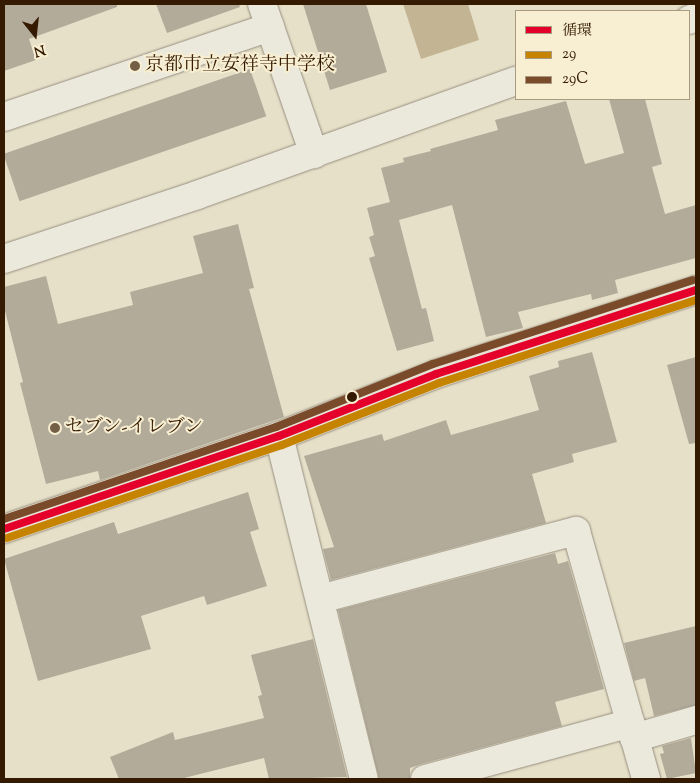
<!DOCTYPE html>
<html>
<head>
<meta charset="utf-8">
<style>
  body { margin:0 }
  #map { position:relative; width:700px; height:783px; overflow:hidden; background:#e7e0c9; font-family:"Sorts Mill Goudy","Noto Serif JP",serif }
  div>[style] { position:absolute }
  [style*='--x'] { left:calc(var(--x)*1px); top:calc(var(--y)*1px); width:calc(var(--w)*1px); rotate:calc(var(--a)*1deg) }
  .water>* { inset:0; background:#c3b493 }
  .building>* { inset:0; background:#b2ab9a; transform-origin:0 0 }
  .roads { filter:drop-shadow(0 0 1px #968e7e) drop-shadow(0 0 1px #968e7e) }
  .minor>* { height:28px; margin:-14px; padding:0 14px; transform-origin:14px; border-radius:14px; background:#ebe8dc }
  .major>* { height:28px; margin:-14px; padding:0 14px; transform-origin:14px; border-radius:14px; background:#e8e3d6 }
  .bus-1>* { height:8px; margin:-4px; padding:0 4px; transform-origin:4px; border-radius:4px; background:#e4002b }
  .bus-2>* { height:8px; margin:-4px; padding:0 4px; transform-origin:4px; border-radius:4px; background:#c68300 }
  .bus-3>* { height:8px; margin:-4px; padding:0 4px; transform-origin:4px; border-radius:4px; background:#7a4b2a }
  .dots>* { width:14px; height:14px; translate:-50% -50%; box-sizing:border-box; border:2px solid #f8efd3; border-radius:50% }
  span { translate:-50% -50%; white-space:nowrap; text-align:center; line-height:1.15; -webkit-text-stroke:4px #f8efd3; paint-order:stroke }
  .poi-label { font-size:19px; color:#341a00 }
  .left { translate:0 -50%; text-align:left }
  .frame { position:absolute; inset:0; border:5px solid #341a00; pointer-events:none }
  .legend { position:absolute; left:515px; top:10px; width:175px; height:90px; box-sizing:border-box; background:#f8efd3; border:1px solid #aa9a7f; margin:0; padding:6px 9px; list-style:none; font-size:15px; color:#341a00 }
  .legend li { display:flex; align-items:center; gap:10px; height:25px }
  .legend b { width:25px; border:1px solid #aa9a7f }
  .north { position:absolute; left:10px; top:10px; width:50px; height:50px; -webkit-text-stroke:4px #f8efd3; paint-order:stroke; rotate:164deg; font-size:14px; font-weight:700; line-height:20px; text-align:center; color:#341a00 }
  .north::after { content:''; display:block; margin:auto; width:18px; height:22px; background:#341a00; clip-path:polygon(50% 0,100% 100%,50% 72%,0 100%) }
</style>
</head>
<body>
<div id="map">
  <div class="water">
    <i style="clip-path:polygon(403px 4px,468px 4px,479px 40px,421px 59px)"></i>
  </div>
  <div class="building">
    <i style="clip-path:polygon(4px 4px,117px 4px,117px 7px,29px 39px,36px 60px,4px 71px)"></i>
    <i style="clip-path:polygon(156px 4px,239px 4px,240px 7px,167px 33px)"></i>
    <i style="clip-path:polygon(303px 4px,366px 4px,387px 72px,330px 90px)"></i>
    <i style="left:250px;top:69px;width:50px;height:261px;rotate:71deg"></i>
    <i style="clip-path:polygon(609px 99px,645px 99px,662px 164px,652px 167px,665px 214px,696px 205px,696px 258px,615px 280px,618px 293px,592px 300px,591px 294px,518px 312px,523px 328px,486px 337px,452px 205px,399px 220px,422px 309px,426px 308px,434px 341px,397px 351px,369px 258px,375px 256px,369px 237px,374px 235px,367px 208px,390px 202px,381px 168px,404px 162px,403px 158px,431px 151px,430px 149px,498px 130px,495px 120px,566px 101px,585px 164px,624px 153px)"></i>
    <i style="clip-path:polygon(238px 224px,254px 288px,249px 289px,284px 417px,100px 480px,98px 471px,46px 484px,20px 383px,23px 382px,4px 307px,4px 287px,46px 276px,58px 324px,133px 305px,130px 292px,203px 273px,193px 236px)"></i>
    <i style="clip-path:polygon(592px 352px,617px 442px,572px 454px,574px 462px,532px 474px,546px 523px,331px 580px,323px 549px,334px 547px,304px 456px,382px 434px,384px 441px,446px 420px,451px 435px,539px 410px,529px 376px,559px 367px,558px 361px)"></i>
    <i style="clip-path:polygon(696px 357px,696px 443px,689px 444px,667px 365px)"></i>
    <i style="clip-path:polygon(248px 492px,259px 529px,250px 532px,267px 586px,207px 605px,204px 596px,141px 616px,151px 649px,38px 681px,4px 559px,114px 522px,118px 534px)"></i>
    <i style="clip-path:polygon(555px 553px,558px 564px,568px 561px,604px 689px,555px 702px,562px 726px,421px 764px,410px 768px,410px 779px,379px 779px,338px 610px)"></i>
    <i style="clip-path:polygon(696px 626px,696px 705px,654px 716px,645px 678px,634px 681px,624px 643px)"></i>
    <i style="clip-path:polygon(313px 639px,347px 777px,269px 779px,264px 758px,180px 779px,119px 779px,110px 757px,173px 732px,175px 740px,264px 718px,258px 696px,262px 695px,251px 655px)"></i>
    <i style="clip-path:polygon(691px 738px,696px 773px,667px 779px,660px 754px,664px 753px,662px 746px)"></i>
  </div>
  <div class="roads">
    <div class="minor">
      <i style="--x:262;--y:4;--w:159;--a:70.9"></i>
      <i style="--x:689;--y:20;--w:8;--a:-23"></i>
      <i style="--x:4;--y:117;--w:281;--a:-18.7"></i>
      <i style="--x:4;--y:259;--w:203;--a:-18.3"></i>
      <i style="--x:197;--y:195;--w:339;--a:-19.7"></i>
      <i style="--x:279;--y:436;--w:353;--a:76.1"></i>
      <i style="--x:320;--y:599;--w:265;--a:-14.9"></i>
      <i style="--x:576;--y:531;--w:258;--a:74.2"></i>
      <i style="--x:634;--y:738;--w:65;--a:-16.2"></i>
      <i style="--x:425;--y:779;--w:213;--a:-15.2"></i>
    </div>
    <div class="major">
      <i style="--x:4;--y:529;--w:290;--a:-18.7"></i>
      <i style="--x:279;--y:436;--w:169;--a:-21.5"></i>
      <i style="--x:436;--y:374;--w:273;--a:-17.9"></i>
    </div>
  </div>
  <div class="bus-1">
    <i style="--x:4;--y:529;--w:290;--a:-18.7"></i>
    <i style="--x:279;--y:436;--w:169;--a:-21.5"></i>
    <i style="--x:436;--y:374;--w:273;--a:-17.9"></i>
  </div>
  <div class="bus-2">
    <i style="--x:7;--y:538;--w:290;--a:-18.7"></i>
    <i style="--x:282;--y:445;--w:169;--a:-21.5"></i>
    <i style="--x:439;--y:383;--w:270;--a:-17.9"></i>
  </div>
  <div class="bus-3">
    <i style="--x:4;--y:519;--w:287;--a:-18.7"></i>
    <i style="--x:276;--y:427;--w:169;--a:-21.9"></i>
    <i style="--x:433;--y:364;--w:273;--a:-17.9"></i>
  </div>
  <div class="dots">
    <i style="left:135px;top:66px;background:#735f46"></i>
    <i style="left:352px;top:397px;background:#341a00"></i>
    <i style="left:55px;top:428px;background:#735f46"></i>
  </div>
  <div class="poi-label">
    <span class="left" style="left:145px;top:66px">京都市立安祥寺中学校</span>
    <span class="left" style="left:65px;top:428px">セブン-イレブン</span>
  </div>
  <div class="frame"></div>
  <ul class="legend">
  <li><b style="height:6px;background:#e4002b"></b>循環</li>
  <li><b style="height:6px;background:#c68300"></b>29</li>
  <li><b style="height:6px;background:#7a4b2a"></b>29C</li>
  </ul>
  <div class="north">N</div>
</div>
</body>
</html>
